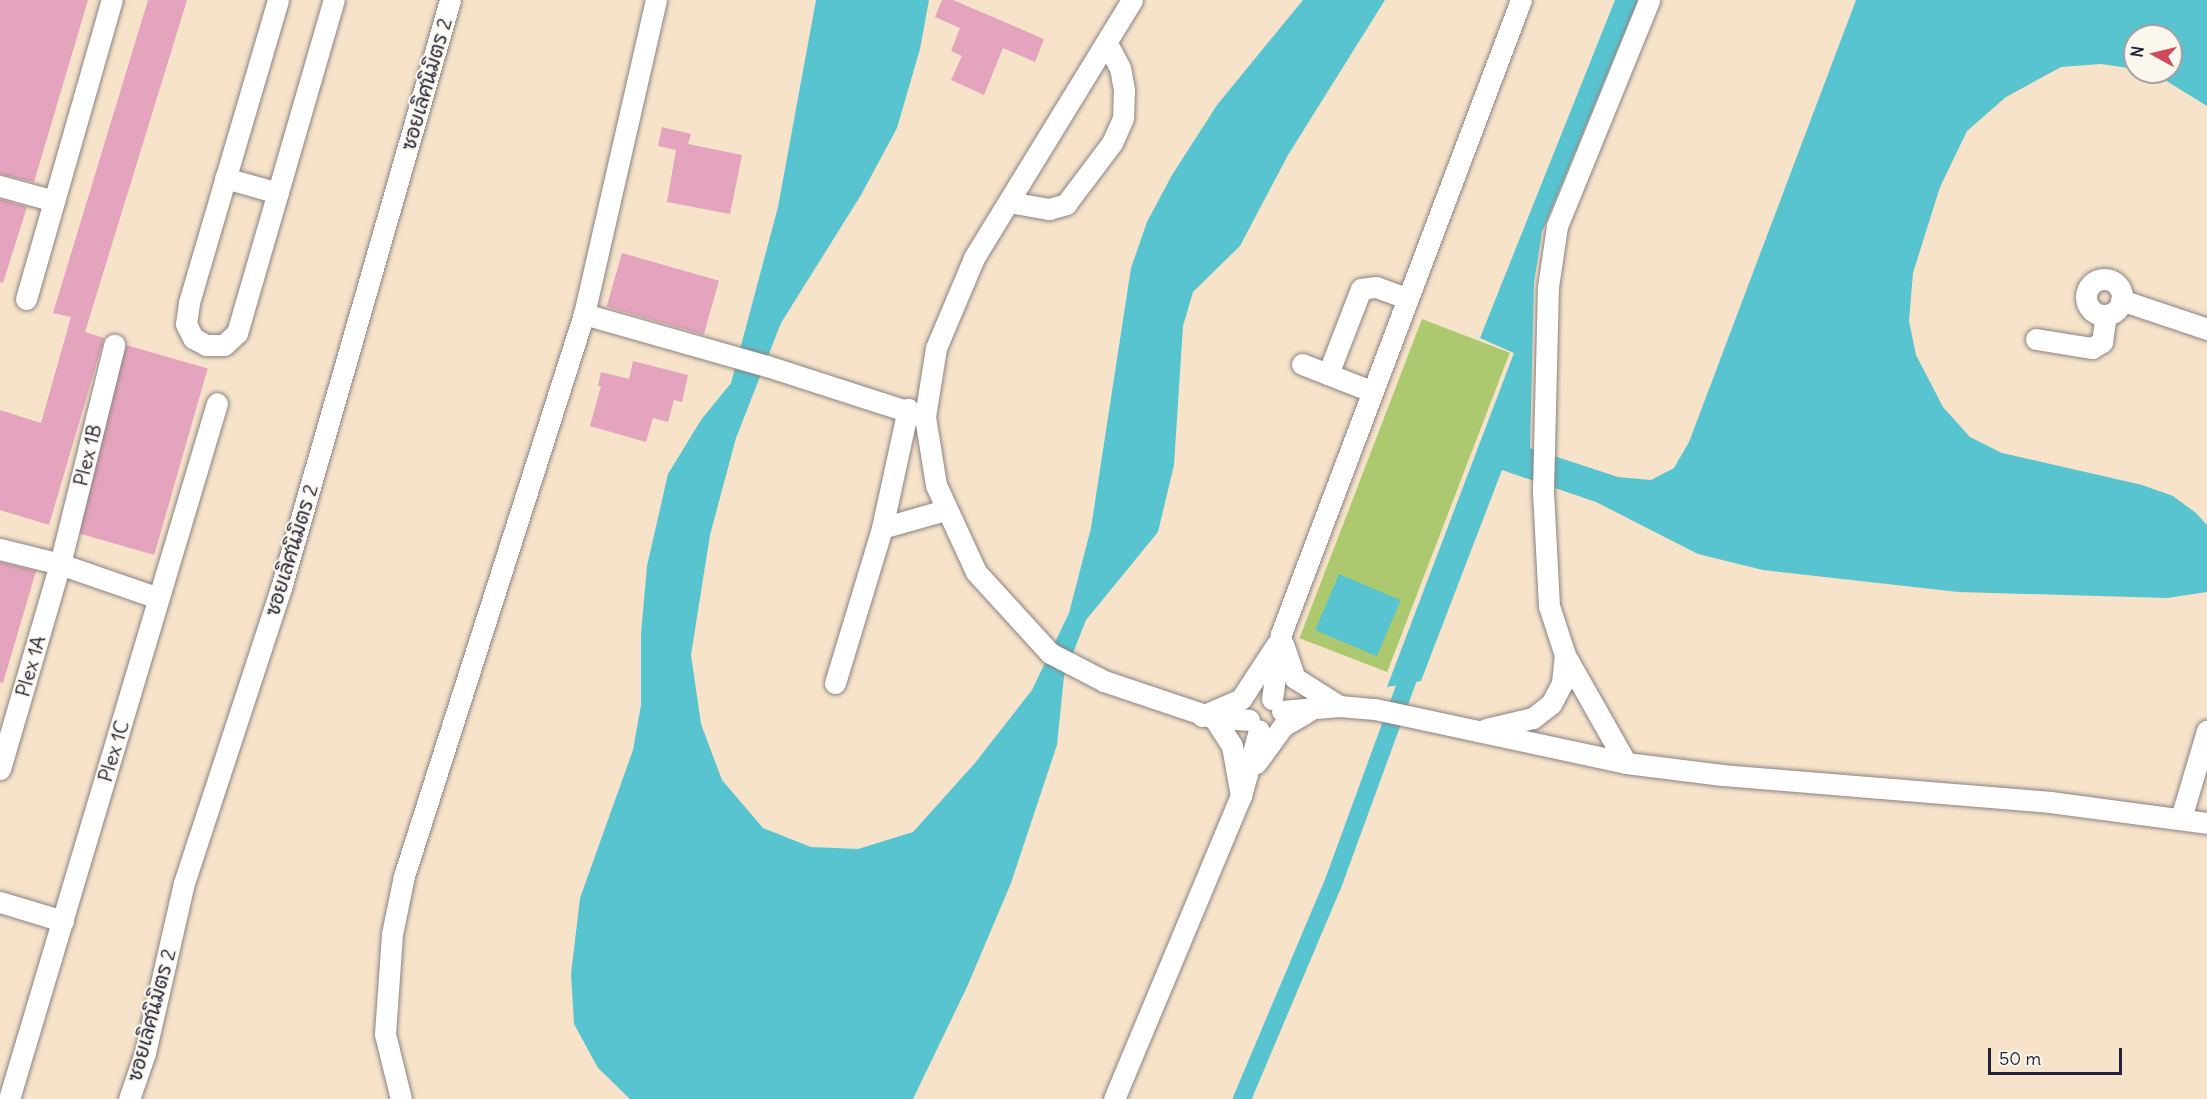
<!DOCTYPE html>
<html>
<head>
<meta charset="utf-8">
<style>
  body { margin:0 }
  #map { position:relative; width:2207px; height:1099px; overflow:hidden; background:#f6e3ca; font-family:Delius,"Playpen Sans Thai",sans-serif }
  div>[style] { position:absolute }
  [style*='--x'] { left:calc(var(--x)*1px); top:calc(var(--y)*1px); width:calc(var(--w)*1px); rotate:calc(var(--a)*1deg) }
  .green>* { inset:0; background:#acc970; transform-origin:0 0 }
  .water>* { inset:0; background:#58c4d0; transform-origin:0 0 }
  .canal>* { height:18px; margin:-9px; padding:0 9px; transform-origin:9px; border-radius:9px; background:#58c4d0 }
  .building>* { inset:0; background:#e4a4bd; transform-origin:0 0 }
  .roads { filter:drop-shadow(0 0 2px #8c8282) drop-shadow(0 0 2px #8c8282) }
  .street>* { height:21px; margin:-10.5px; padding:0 10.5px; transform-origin:10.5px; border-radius:10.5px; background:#fff }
  .street>.ring { margin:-10.5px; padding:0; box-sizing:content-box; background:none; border:21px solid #fff; border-radius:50% }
  span { translate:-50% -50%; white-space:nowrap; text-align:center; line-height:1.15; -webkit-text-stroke:4.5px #fbf7ec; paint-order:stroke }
  .street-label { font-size:20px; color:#22223b }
  .north { position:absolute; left:2123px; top:24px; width:60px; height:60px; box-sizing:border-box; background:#fbf7ec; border:2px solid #a4a2a5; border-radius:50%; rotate:278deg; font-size:16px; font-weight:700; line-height:24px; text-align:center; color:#22223b }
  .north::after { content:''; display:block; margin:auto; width:21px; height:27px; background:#d1495b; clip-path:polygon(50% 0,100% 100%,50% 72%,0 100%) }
  .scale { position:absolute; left:1988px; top:1048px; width:134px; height:27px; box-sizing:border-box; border:3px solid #22223b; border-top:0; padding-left:8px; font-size:18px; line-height:21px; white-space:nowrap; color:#22223b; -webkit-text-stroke:4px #fbf7ec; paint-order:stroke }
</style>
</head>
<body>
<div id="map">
  <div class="green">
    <i style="left:1422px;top:319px;width:94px;height:342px;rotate:21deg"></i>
  </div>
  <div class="water">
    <i style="clip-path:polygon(816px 0,929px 0,920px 49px,897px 128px,861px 195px,781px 323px,736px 438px,710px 535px,691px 655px,701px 724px,722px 780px,763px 828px,811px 847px,858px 849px,913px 832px,975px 763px,1032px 690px,1069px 613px,1091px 528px,1131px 268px,1147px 222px,1172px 175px,1217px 105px,1303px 0,1385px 0,1288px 155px,1240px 246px,1193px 292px,1183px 326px,1174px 465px,1158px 532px,1086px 620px,1064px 676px,1057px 745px,1011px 883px,967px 987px,913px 1099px,630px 1099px,598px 1068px,574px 1024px,571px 974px,580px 898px,633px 750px,641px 705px,641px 634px,647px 566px,668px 474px,701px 420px,731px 383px,778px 207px)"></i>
    <i style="clip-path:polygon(1615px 0,1638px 0,1542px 232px,1534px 283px,1530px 448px,1618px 477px,1651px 480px,1674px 468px,1689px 442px,1856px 0,2207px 0,2207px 106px,2152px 72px,2171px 72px,2171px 36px,2135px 36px,2135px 69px,2101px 64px,2061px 67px,2006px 97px,1967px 131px,1940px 187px,1913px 273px,1909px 321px,1916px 355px,1943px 407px,1970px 437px,2002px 453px,2142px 485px,2173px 496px,2196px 513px,2207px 525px,2207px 592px,2167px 598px,1958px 592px,1763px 570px,1698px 554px,1596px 502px,1502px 470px,1421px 681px,1387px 687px,1514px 353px,1480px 338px)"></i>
    <i style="left:1339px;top:574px;width:67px;height:61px;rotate:23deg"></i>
  </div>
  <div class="canal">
    <i style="--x:1242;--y:1099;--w:237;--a:-67.1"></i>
    <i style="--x:1334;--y:881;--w:218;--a:-69.9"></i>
  </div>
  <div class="building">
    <i style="clip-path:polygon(0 0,88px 0,34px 182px,0 174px)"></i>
    <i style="clip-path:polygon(148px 0,187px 0,85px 332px,104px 338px,49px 525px,0 510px,0 410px,41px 423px,71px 317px,53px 313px)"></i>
    <i style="clip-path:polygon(942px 0,953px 0,1044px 39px,1035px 62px,1003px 48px,984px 95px,951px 80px,962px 56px,951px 51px,960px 28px,935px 17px)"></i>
    <i style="clip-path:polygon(662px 127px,691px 134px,688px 144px,742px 155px,730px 214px,667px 202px,676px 150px,658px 146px)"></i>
    <i style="clip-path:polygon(0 199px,27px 207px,3px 283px,0 282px)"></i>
    <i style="left:622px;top:253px;width:101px;height:56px;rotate:16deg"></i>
    <i style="left:126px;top:345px;width:85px;height:194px;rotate:16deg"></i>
    <i style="clip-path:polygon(633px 361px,688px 375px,682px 402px,674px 400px,668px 422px,653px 418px,646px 442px,590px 426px,601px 386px,598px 386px,601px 372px,629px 379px)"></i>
    <i style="clip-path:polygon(0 562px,36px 571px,3px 683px,0 682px)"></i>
  </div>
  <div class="roads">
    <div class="street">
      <i style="--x:278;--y:0;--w:316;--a:106.4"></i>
      <i style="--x:189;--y:303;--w:21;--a:98"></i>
      <i style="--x:186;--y:324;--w:16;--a:63"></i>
      <i style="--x:193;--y:338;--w:15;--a:28"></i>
      <i style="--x:206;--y:345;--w:18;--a:0"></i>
      <i style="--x:224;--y:345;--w:18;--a:-43"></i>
      <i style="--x:237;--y:333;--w:347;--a:-73.8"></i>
      <i style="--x:1132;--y:0;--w:303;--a:121.5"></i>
      <i style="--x:974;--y:258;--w:98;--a:112.9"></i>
      <i style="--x:936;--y:348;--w:70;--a:99.1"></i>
      <i style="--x:925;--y:417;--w:69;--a:80.8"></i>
      <i style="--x:936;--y:485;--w:96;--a:65.3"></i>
      <i style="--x:976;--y:572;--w:110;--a:47.6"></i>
      <i style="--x:1050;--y:653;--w:61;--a:27.4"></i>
      <i style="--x:1104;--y:681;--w:116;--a:18.6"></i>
      <i style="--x:1214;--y:718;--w:33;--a:57"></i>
      <i style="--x:1232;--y:746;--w:51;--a:79.8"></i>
      <i style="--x:225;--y:178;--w:55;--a:15.8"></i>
      <i style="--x:0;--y:186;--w:56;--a:15.5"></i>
      <i style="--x:1009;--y:202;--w:41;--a:9.9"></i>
      <i style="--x:1049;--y:209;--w:18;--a:-16"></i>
      <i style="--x:1066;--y:204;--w:76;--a:-53"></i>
      <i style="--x:1112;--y:143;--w:27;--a:-66"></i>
      <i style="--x:1123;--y:118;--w:28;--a:-88"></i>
      <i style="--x:1124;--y:90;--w:22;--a:-100"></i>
      <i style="--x:1120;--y:68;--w:26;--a:-118"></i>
      <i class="ring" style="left:2086px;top:279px;width:15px;height:15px"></i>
      <i style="--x:26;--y:299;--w:311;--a:-74"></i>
      <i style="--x:2121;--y:300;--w:91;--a:18.6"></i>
      <i style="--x:584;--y:314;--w:190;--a:15.9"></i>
      <i style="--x:767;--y:366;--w:166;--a:17.9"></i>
      <i style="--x:2036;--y:339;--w:57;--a:9.1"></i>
      <i style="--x:2092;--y:348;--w:12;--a:-31"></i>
      <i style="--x:2102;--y:342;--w:27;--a:-82"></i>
      <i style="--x:1302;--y:364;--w:74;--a:21.4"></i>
      <i style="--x:1328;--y:374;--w:91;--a:-68.8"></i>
      <i style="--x:1361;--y:289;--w:15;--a:-8"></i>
      <i style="--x:1376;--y:287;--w:32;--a:20"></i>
      <i style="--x:882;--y:528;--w:66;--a:-15.9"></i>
      <i style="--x:0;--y:549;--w:62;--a:14"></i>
      <i style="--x:60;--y:564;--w:104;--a:19.1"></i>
      <i style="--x:1283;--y:644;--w:36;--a:71"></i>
      <i style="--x:1295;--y:678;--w:52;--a:32.5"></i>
      <i style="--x:835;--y:683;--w:162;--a:-73.1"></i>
      <i style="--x:882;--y:528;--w:122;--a:-77.7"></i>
      <i style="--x:1272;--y:699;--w:66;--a:-82.1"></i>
      <i style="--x:1281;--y:634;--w:678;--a:-69.27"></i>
      <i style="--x:1282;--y:711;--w:57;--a:-5"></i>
      <i style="--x:1339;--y:706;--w:36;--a:5"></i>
      <i style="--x:1375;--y:709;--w:257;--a:12.1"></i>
      <i style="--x:1626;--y:763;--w:97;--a:7.1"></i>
      <i style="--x:1722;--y:775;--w:329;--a:4.7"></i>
      <i style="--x:2050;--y:802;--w:158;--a:7.6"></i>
      <i style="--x:1202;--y:716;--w:43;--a:-23.6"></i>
      <i style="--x:1241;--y:699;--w:66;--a:-56.8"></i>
      <i style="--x:1214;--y:718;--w:35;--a:3"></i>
      <i style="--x:1486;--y:729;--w:48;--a:-13.2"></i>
      <i style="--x:1533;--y:718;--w:23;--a:-38"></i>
      <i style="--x:1551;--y:704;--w:24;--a:-62"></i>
      <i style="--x:1562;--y:683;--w:28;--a:-84"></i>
      <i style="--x:1256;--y:763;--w:46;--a:-53.9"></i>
      <i style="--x:1283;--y:726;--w:28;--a:-30"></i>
      <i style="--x:1626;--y:763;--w:124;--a:-119.5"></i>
      <i style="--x:1565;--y:655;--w:52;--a:-108.1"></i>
      <i style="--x:1549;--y:606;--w:116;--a:-93"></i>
      <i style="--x:1543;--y:490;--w:203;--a:-88.6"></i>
      <i style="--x:1548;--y:287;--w:62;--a:-81.6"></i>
      <i style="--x:1557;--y:226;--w:244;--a:-67.8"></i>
      <i style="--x:0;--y:769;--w:214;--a:-73.7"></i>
      <i style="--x:60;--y:564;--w:226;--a:-76.1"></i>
      <i style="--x:2181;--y:818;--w:91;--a:-73.4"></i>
      <i style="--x:0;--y:902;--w:66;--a:16.8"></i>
      <i style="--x:9;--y:1099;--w:726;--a:-73.36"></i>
      <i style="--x:129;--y:1099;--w:49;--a:-70.8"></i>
      <i style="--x:145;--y:1053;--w:174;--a:-77.1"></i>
      <i style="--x:184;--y:883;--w:311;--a:-71.8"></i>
      <i style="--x:281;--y:588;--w:612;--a:-73.96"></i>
      <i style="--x:401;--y:1099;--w:67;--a:-103.8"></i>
      <i style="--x:385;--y:1034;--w:100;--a:-86"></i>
      <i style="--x:392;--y:934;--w:59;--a:-78.3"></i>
      <i style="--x:404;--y:876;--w:590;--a:-72.24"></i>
      <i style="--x:584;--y:314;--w:322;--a:-77.1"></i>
      <i style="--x:1114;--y:1099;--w:329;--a:-67.3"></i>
      <i style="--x:1241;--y:796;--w:68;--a:-74.7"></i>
    </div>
  </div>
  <div class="street-label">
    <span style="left:426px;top:84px;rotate:-74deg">ซอยเลิศนิมิตร 2</span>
    <span style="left:87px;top:455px;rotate:-76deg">Plex 1B</span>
    <span style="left:291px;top:550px;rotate:-73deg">ซอยเลิศนิมิตร 2</span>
    <span style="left:30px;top:666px;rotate:-74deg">Plex 1A</span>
    <span style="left:113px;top:751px;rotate:-73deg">Plex 1C</span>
    <span style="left:151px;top:1015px;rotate:-75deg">ซอยเลิศนิมิตร 2</span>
  </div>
  <div class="north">N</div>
  <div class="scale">50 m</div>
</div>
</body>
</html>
